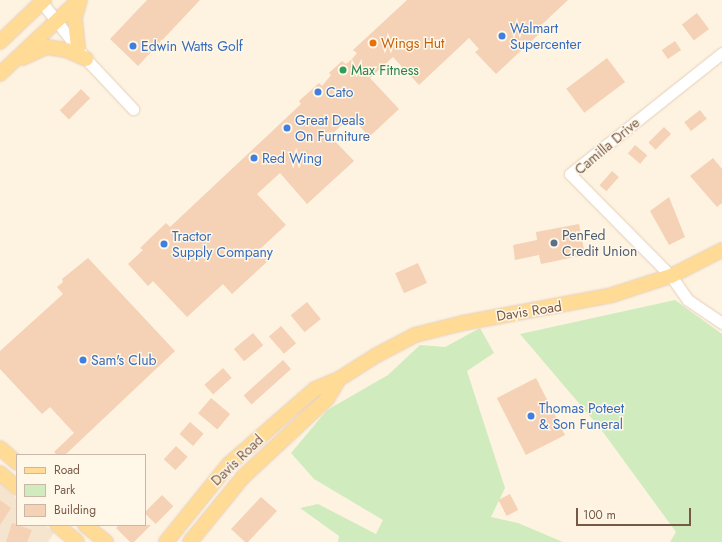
<!DOCTYPE html>
<html>
<head>
<meta charset="utf-8">
<style>
  body { margin:0 }
  #map { position:relative; width:722px; height:542px; overflow:hidden; background:#fef3e0; font-family:Jost,sans-serif }
  div>[style] { position:absolute }
  [style*='--x'] { left:calc(var(--x)*1px); top:calc(var(--y)*1px); width:calc(var(--w)*1px); rotate:calc(var(--a)*1deg) }
  .residential>* { inset:0; background:#f6e5ce }
  .green>* { inset:0; background:#d0ecbe }
  .building>* { inset:0; background:#f5d1b6; transform-origin:0 0 }
  .roads { filter:drop-shadow(0 0 1px #e3cfbc) drop-shadow(0 0 1px #e3cfbc) }
  .minor>* { height:11px; margin:-5.5px; padding:0 5.5px; transform-origin:5.5px; border-radius:5.5px; background:#fff }
  .major>* { height:14px; margin:-7px; padding:0 7px; transform-origin:7px; border-radius:7px; background:#ffdb96 }
  .dots>* { width:11px; height:11px; translate:-50% -50%; box-sizing:border-box; border:2px solid #fff7e8; border-radius:50% }
  span { translate:-50% -50%; white-space:nowrap; text-align:center; line-height:1.15; -webkit-text-stroke:3px #fff7e8; paint-order:stroke }
  .shop-label { font-size:14px; color:#366cbe }
  .left { translate:0 -50%; text-align:left }
  .food-label { font-size:14px; color:#c56008 }
  .leisure-label { font-size:14px; color:#27864d }
  .street-label { font-size:14px; color:#775846 }
  .service-label { font-size:14px; color:#4e5e75 }
  .legend { position:absolute; left:16px; top:454px; width:130px; height:72px; box-sizing:border-box; background:#fff7e8; border:1px solid #c9b7a7; margin:0; padding:5px 7px; list-style:none; font-size:12px; color:#775846 }
  .legend li { display:flex; align-items:center; gap:8px; height:20px }
  .legend b { width:20px; border:1px solid #c9b7a7 }
  .scale { position:absolute; left:576px; top:508px; width:115px; height:18px; box-sizing:border-box; border:2px solid #775846; border-top:0; padding-left:5px; font-size:12px; line-height:14px; white-space:nowrap; color:#775846; -webkit-text-stroke:3px #fff7e8; paint-order:stroke }
</style>
</head>
<body>
<div id="map">
  <div class="residential">
    <i style="clip-path:polygon(0 483px,17px 499px,17px 525px,45px 525px,54px 533px,48px 542px,0 542px)"></i>
  </div>
  <div class="green">
    <i style="clip-path:polygon(675px 300px,722px 334px,722px 542px,670px 542px,676px 532px,646px 491px,600px 428px,520px 334px)"></i>
    <i style="clip-path:polygon(480px 328px,494px 353px,467px 371px,505px 488px,491px 517px,518px 523px,563px 542px,338px 542px,339px 536px,300px 508px,318px 504px,376px 534px,383px 520px,314px 479px,291px 453px,327px 410px,388px 375px,420px 345px,445px 347px)"></i>
  </div>
  <div class="building">
    <i style="clip-path:polygon(147px 0,200px 0,138px 66px,110px 39px)"></i>
    <i style="clip-path:polygon(407px 0,568px 0,536px 30px,539px 34px,496px 74px,475px 52px,479px 49px,469px 38px,419px 85px,393px 57px,370px 78px,399px 109px,369px 137px,351px 116px,330px 136px,354px 161px,307px 204px,280px 173px,257px 194px,286px 225px,260px 249px,269px 260px,232px 294px,223px 284px,187px 317px,153px 281px,148px 286px,128px 264px,143px 250px,140px 248px,166px 223px,170px 227px,301px 104px,299px 101px,319px 83px,322px 86px,331px 75px,329px 73px,342px 61px,346px 64px,352px 59px,357px 53px,353px 50px)"></i>
    <i style="left:697px;top:13px;width:20px;height:19px;rotate:53deg"></i>
    <i style="left:675px;top:41px;width:11px;height:16px;rotate:56deg"></i>
    <i style="left:607px;top:58px;width:30px;height:51px;rotate:53deg"></i>
    <i style="left:81px;top:89px;width:13px;height:30px;rotate:45deg"></i>
    <i style="left:700px;top:110px;width:11px;height:20px;rotate:52deg"></i>
    <i style="left:664px;top:127px;width:10px;height:22px;rotate:45deg"></i>
    <i style="left:635px;top:145px;width:16px;height:11px;rotate:40deg"></i>
    <i style="clip-path:polygon(713px 158px,722px 169px,722px 203px,717px 207px,690px 176px)"></i>
    <i style="left:612px;top:171px;width:9px;height:19px;rotate:41deg"></i>
    <i style="clip-path:polygon(669px 197px,685px 237px,669px 245px,650px 211px)"></i>
    <i style="clip-path:polygon(579px 224px,585px 255px,541px 264px,539px 255px,515px 260px,513px 245px,537px 240px,536px 232px)"></i>
    <i style="clip-path:polygon(88px 258px,175px 351px,65px 455px,57px 455px,54px 452px,74px 433px,50px 407px,42px 414px,0 369px,0 351px,63px 294px,57px 287px,63px 282px,62px 279px)"></i>
    <i style="left:418px;top:263px;width:22px;height:25px;rotate:66deg"></i>
    <i style="left:307px;top:302px;width:22px;height:21px;rotate:51deg"></i>
    <i style="left:281px;top:326px;width:23px;height:16px;rotate:49deg"></i>
    <i style="left:253px;top:333px;width:16px;height:25px;rotate:50deg"></i>
    <i style="left:283px;top:360px;width:12px;height:53px;rotate:48deg"></i>
    <i style="left:223px;top:368px;width:13px;height:25px;rotate:48deg"></i>
    <i style="left:536px;top:378px;width:64px;height:44px;rotate:63deg"></i>
    <i style="left:211px;top:398px;width:25px;height:20px;rotate:40deg"></i>
    <i style="left:190px;top:422px;width:18px;height:16px;rotate:41deg"></i>
    <i style="left:176px;top:446px;width:16px;height:18px;rotate:43deg"></i>
    <i style="left:510px;top:494px;width:18px;height:13px;rotate:63deg"></i>
    <i style="left:162px;top:495px;width:16px;height:25px;rotate:45deg"></i>
    <i style="clip-path:polygon(261px 497px,277px 511px,248px 542px,245px 542px,231px 529px)"></i>
    <i style="clip-path:polygon(0 500px,11px 508px,0 525px)"></i>
    <i style="clip-path:polygon(12px 523px,32px 530px,27px 542px,6px 542px)"></i>
    <i style="clip-path:polygon(119px 525px,151px 525px,134px 542px,130px 542px,116px 528px)"></i>
  </div>
  <div class="roads">
    <div class="minor">
      <i style="--x:40;--y:0;--w:75;--a:52.1"></i>
      <i style="--x:86;--y:59;--w:69;--a:46.8"></i>
      <i style="--x:722;--y:53;--w:194;--a:141.5"></i>
      <i style="--x:570;--y:174;--w:144;--a:45.3"></i>
      <i style="--x:671;--y:276;--w:29;--a:55"></i>
      <i style="--x:688;--y:300;--w:41;--a:34.1"></i>
    </div>
    <div class="major">
      <i style="--x:0;--y:42;--w:61;--a:-43.7"></i>
      <i style="--x:78;--y:48;--w:31;--a:-96"></i>
      <i style="--x:75;--y:17;--w:18;--a:-74"></i>
      <i style="--x:23;--y:58;--w:26;--a:-25"></i>
      <i style="--x:47;--y:47;--w:19;--a:9"></i>
      <i style="--x:66;--y:50;--w:22;--a:24"></i>
      <i style="--x:0;--y:74;--w:108;--a:-43.1"></i>
      <i style="--x:0;--y:448;--w:23;--a:41"></i>
      <i style="--x:0;--y:473;--w:23;--a:41"></i>
      <i style="--x:57;--y:525;--w:26;--a:40"></i>
      <i style="--x:85;--y:525;--w:27;--a:39"></i>
      <i style="--x:166;--y:542;--w:100;--a:-51.1"></i>
      <i style="--x:229;--y:464;--w:114;--a:-41.1"></i>
      <i style="--x:315;--y:389;--w:26;--a:-23"></i>
      <i style="--x:339;--y:379;--w:45;--a:-32.3"></i>
      <i style="--x:377;--y:355;--w:43;--a:-27.8"></i>
      <i style="--x:415;--y:335;--w:49;--a:-14"></i>
      <i style="--x:463;--y:323;--w:152;--a:-10.6"></i>
      <i style="--x:612;--y:295;--w:62;--a:-17.9"></i>
      <i style="--x:671;--y:276;--w:57;--a:-27"></i>
      <i style="--x:190;--y:542;--w:84;--a:-50.8"></i>
      <i style="--x:243;--y:477;--w:115;--a:-42.9"></i>
      <i style="--x:327;--y:399;--w:23;--a:-59"></i>
    </div>
  </div>
  <div class="dots">
    <i style="left:502px;top:36px;background:#3f7fe0"></i>
    <i style="left:373px;top:43px;background:#e8710a"></i>
    <i style="left:133px;top:46px;background:#3f7fe0"></i>
    <i style="left:343px;top:70px;background:#2e9e5b"></i>
    <i style="left:318px;top:92px;background:#3f7fe0"></i>
    <i style="left:287px;top:128px;background:#3f7fe0"></i>
    <i style="left:254px;top:158px;background:#3f7fe0"></i>
    <i style="left:554px;top:243px;background:#5c6f8a"></i>
    <i style="left:164px;top:244px;background:#3f7fe0"></i>
    <i style="left:83px;top:360px;background:#3f7fe0"></i>
    <i style="left:531px;top:416px;background:#3f7fe0"></i>
  </div>
  <div class="shop-label">
    <span class="left" style="left:510px;top:36px">Walmart<br>Supercenter</span>
    <span class="left" style="left:141px;top:46px">Edwin Watts Golf</span>
    <span class="left" style="left:326px;top:92px">Cato</span>
    <span class="left" style="left:295px;top:128px">Great Deals<br>On Furniture</span>
    <span class="left" style="left:262px;top:158px">Red Wing</span>
    <span class="left" style="left:172px;top:244px">Tractor<br>Supply Company</span>
    <span class="left" style="left:91px;top:360px">Sam's Club</span>
    <span class="left" style="left:539px;top:416px">Thomas Poteet<br>&amp; Son Funeral</span>
  </div>
  <div class="food-label">
    <span class="left" style="left:381px;top:43px">Wings Hut</span>
  </div>
  <div class="leisure-label">
    <span class="left" style="left:351px;top:70px">Max Fitness</span>
  </div>
  <div class="street-label">
    <span style="left:607px;top:146px;rotate:-40deg">Camilla Drive</span>
    <span style="left:529px;top:311px;rotate:-9deg">Davis Road</span>
    <span style="left:237px;top:460px;rotate:-44deg">Davis Road</span>
  </div>
  <div class="service-label">
    <span class="left" style="left:562px;top:243px">PenFed<br>Credit Union</span>
  </div>
  <ul class="legend">
  <li><b style="height:5px;background:#ffdb96"></b>Road</li>
  <li><b style="height:11px;background:#d0ecbe"></b>Park</li>
  <li><b style="height:11px;background:#f5d1b6"></b>Building</li>
  </ul>
  <div class="scale">100 m</div>
</div>
</body>
</html>
